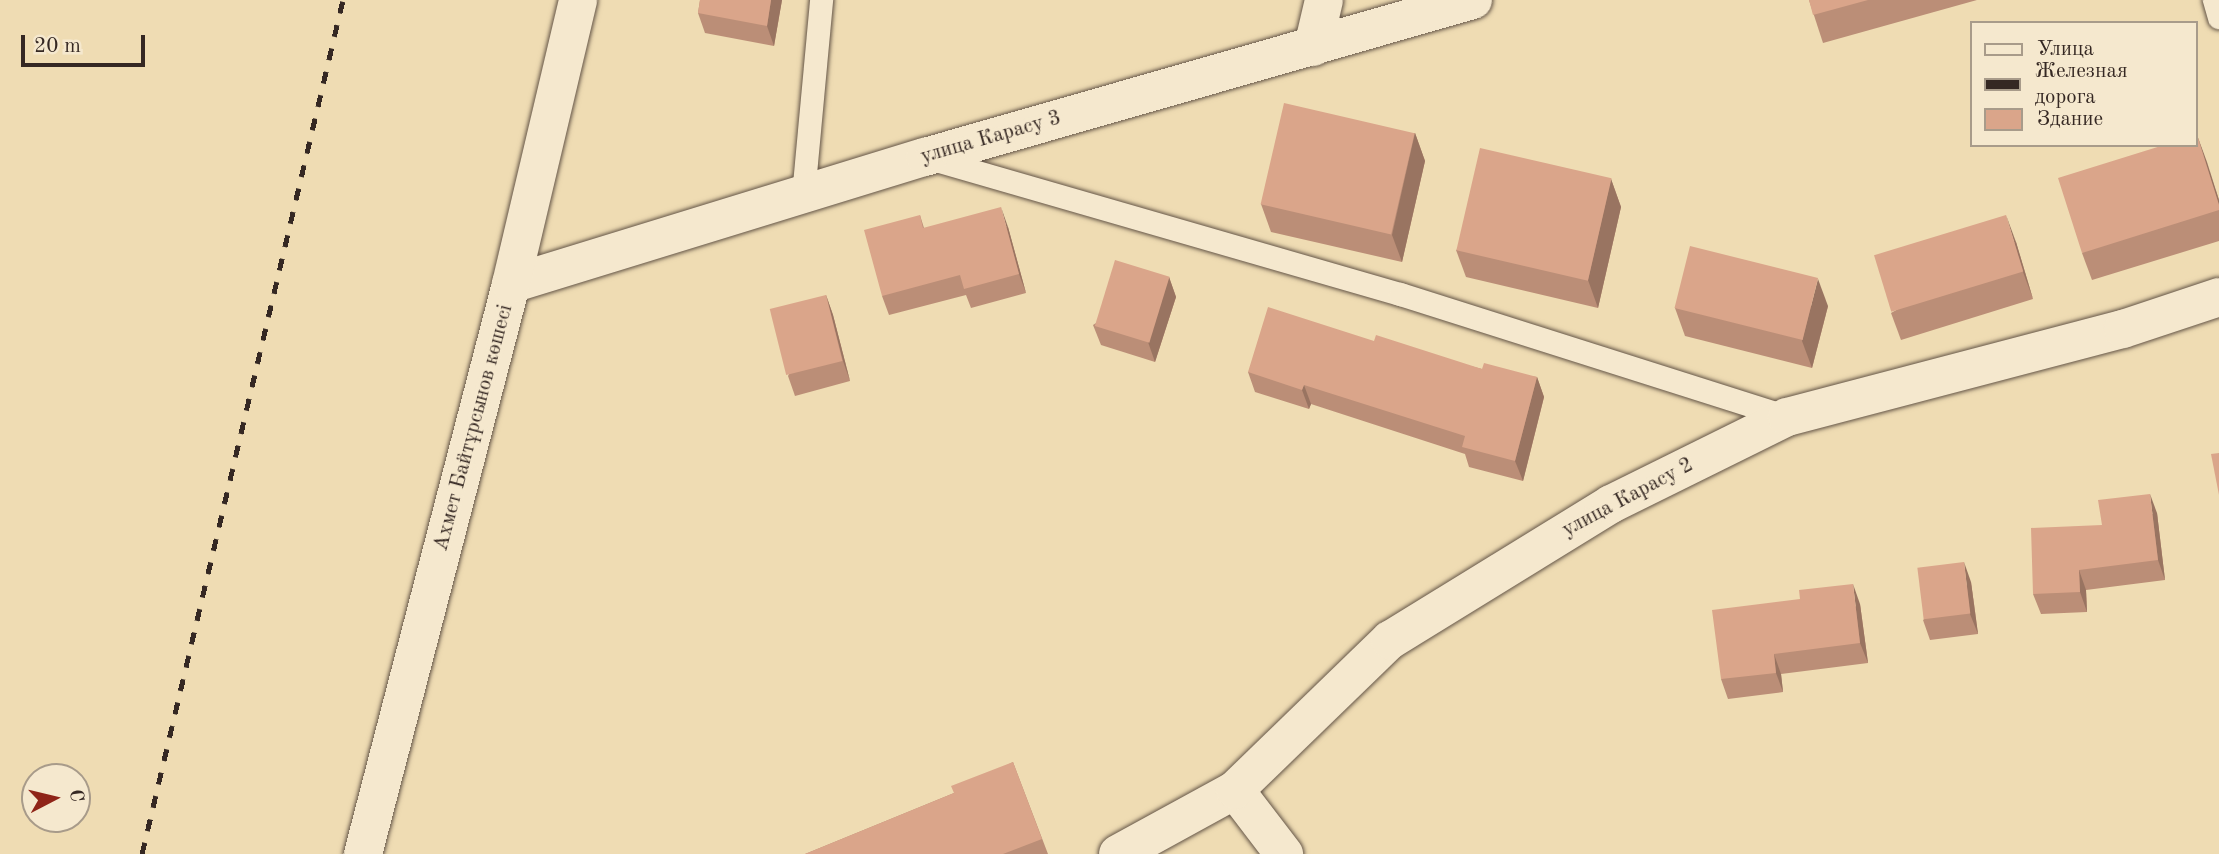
<!DOCTYPE html>
<html>
<head>
<meta charset="utf-8">
<style>
  body { margin:0 }
  #map { position:relative; width:2219px; height:854px; overflow:hidden; background:#efdcb3; font-family:"Old Standard TT",serif }
  div>[style] { position:absolute }
  [style*='--x'] { left:calc(var(--x)*1px); top:calc(var(--y)*1px); width:calc(var(--w)*1px); rotate:calc(var(--a)*1deg) }
  .roads { filter:drop-shadow(0 0 2px #645547) drop-shadow(0 0 2px #645547) }
  .lane>* { height:23px; margin:-11.5px; padding:0 11.5px; transform-origin:11.5px; border-radius:11.5px; background:#f5e8ce }
  .street>* { height:38px; margin:-19px; padding:0 19px; transform-origin:19px; border-radius:19px; background:#f5e8ce }
  .rail>* { height:5px; margin-top:-2.5px; transform-origin:0; background:repeating-linear-gradient(90deg,#352823 0 12px,transparent 0 24px) }
  .wall>* { inset:0; background:#bb8e77 }
  .shaded-wall>* { inset:0; background:#997461 }
  .building>* { inset:0; background:#daa58a; transform-origin:0 0 }
  span { translate:-50% -50%; white-space:nowrap; text-align:center; line-height:1.15; -webkit-text-stroke:7px #f5e8ce; paint-order:stroke }
  .street-label { font-size:21px; color:#352823 }
  .legend { position:absolute; left:1970px; top:21px; width:228px; height:126px; box-sizing:border-box; background:#f5e8ce; border:2px solid #a89b8a; margin:0; padding:9px 12px; list-style:none; font-size:21px; color:#352823 }
  .legend li { display:flex; align-items:center; gap:14px; height:35px }
  .legend b { width:35px; border:2px solid #a89b8a }
  .north { position:absolute; left:21px; top:763px; width:70px; height:70px; box-sizing:border-box; background:#f5e8ce; border:2px solid #a89b8a; border-radius:50%; rotate:83deg; font-size:19px; font-weight:700; line-height:28px; text-align:center; color:#352823 }
  .north::after { content:''; display:block; margin:auto; width:24px; height:32px; background:#8f2418; clip-path:polygon(50% 0,100% 100%,50% 72%,0 100%) }
  .scale { position:absolute; left:21px; top:35px; width:124px; height:32px; box-sizing:border-box; border:4px solid #352823; border-top:0; padding-left:9px; font-size:21px; line-height:24px; white-space:nowrap; color:#352823; -webkit-text-stroke:5px #f5e8ce; paint-order:stroke }
</style>
</head>
<body>
<div id="map">
  <div class="roads">
    <div class="lane">
      <i style="--x:2214;--y:0;--w:18;--a:74"></i>
      <i style="--x:932;--y:159;--w:487;--a:16.1"></i>
      <i style="--x:1400;--y:294;--w:406;--a:17.6"></i>
      <i style="--x:803;--y:195;--w:196;--a:-84.7"></i>
    </div>
    <div class="street">
      <i style="--x:1313;--y:47;--w:48;--a:-76.8"></i>
      <i style="--x:511;--y:284;--w:433;--a:-17.1"></i>
      <i style="--x:925;--y:157;--w:570;--a:-15.99"></i>
      <i style="--x:1235;--y:790;--w:81;--a:52.6"></i>
      <i style="--x:363;--y:854;--w:589;--a:-75.44"></i>
      <i style="--x:511;--y:284;--w:292;--a:-76.7"></i>
      <i style="--x:1118;--y:854;--w:133;--a:-28.7"></i>
      <i style="--x:1235;--y:790;--w:216;--a:-44.1"></i>
      <i style="--x:1390;--y:640;--w:259;--a:-31.6"></i>
      <i style="--x:1611;--y:504;--w:196;--a:-26.3"></i>
      <i style="--x:1787;--y:417;--w:347;--a:-14.7"></i>
      <i style="--x:2123;--y:329;--w:101;--a:-18.4"></i>
    </div>
  </div>
  <div class="rail">
    <i style="--x:142;--y:854;--w:877;--a:-76.76"></i>
  </div>
  <div class="wall">
    <i style="clip-path:polygon(700px 0,782px 0,774px 46px,705px 33px,698px 13px)"></i>
    <i style="clip-path:polygon(1809px 0,1977px 0,1823px 43px)"></i>
    <i style="clip-path:polygon(1415px 133px,1425px 161px,1402px 262px,1271px 232px,1261px 204px)"></i>
    <i style="clip-path:polygon(2197px 135px,2219px 200px,2219px 241px,2092px 280px,2082px 253px)"></i>
    <i style="clip-path:polygon(1611px 179px,1621px 207px,1598px 308px,1466px 277px,1456px 250px)"></i>
    <i style="clip-path:polygon(920px 215px,924px 228px,1008px 227px,1026px 293px,971px 308px,966px 295px,889px 315px,882px 296px)"></i>
    <i style="clip-path:polygon(2016px 242px,2033px 299px,1901px 340px,1891px 313px)"></i>
    <i style="clip-path:polygon(1169px 277px,1176px 297px,1155px 362px,1101px 345px,1093px 325px)"></i>
    <i style="clip-path:polygon(826px 295px,833px 315px,850px 381px,795px 396px,788px 376px)"></i>
    <i style="clip-path:polygon(1828px 306px,1812px 368px,1685px 336px,1675px 308px)"></i>
    <i style="clip-path:polygon(1374px 341px,1482px 369px,1537px 377px,1544px 397px,1523px 481px,1469px 467px,1465px 454px,1311px 404px,1309px 409px,1255px 392px,1248px 372px)"></i>
    <i style="clip-path:polygon(2157px 513px,2165px 580px,2086px 590px,2087px 612px,2041px 614px,2033px 594px,2102px 525px)"></i>
    <i style="clip-path:polygon(1971px 582px,1978px 634px,1930px 640px,1923px 620px)"></i>
    <i style="clip-path:polygon(1860px 604px,1868px 663px,1781px 674px,1783px 692px,1728px 699px,1721px 679px)"></i>
    <i style="clip-path:polygon(1013px 762px,1048px 854px,805px 854px,954px 793px)"></i>
  </div>
  <div class="shaded-wall">
    <i style="clip-path:polygon(771px 0,782px 0,774px 46px,767px 26px)"></i>
    <i style="clip-path:polygon(1415px 133px,1425px 161px,1402px 262px,1392px 235px)"></i>
    <i style="clip-path:polygon(2197px 135px,2207px 162px,2219px 200px,2219px 205px)"></i>
    <i style="clip-path:polygon(1611px 179px,1621px 207px,1598px 308px,1588px 280px)"></i>
    <i style="clip-path:polygon(1001px 207px,1008px 227px,1026px 293px,1019px 274px)"></i>
    <i style="clip-path:polygon(2006px 215px,2016px 242px,2033px 299px,2023px 272px)"></i>
    <i style="clip-path:polygon(1169px 277px,1176px 297px,1155px 362px,1148px 342px)"></i>
    <i style="clip-path:polygon(1818px 279px,1828px 306px,1812px 368px,1802px 341px)"></i>
    <i style="clip-path:polygon(826px 295px,833px 315px,850px 381px,843px 361px)"></i>
    <i style="clip-path:polygon(1537px 377px,1544px 397px,1523px 481px,1515px 461px)"></i>
    <i style="clip-path:polygon(1304px 385px,1311px 404px,1309px 409px,1302px 390px)"></i>
    <i style="clip-path:polygon(2150px 494px,2157px 513px,2165px 580px,2158px 560px)"></i>
    <i style="clip-path:polygon(1964px 562px,1971px 582px,1978px 634px,1970px 614px)"></i>
    <i style="clip-path:polygon(2079px 570px,2086px 590px,2087px 612px,2080px 592px)"></i>
    <i style="clip-path:polygon(1853px 584px,1860px 604px,1868px 663px,1860px 643px)"></i>
    <i style="clip-path:polygon(1774px 654px,1781px 674px,1783px 692px,1776px 673px)"></i>
  </div>
  <div class="building">
    <i style="clip-path:polygon(700px 0,771px 0,767px 26px,698px 13px)"></i>
    <i style="clip-path:polygon(1809px 0,1868px 0,1813px 15px)"></i>
    <i style="left:1284px;top:103px;width:134px;height:104px;rotate:13deg"></i>
    <i style="clip-path:polygon(2196px 135px,2197px 135px,2219px 205px,2219px 210px,2082px 253px,2058px 178px,2164px 145px,2196px 145px)"></i>
    <i style="left:1480px;top:148px;width:135px;height:105px;rotate:13deg"></i>
    <i style="clip-path:polygon(1001px 207px,1019px 274px,964px 289px,960px 275px,882px 296px,864px 230px,920px 215px,923px 228px)"></i>
    <i style="left:2006px;top:215px;width:59px;height:138px;rotate:73deg"></i>
    <i style="left:1690px;top:246px;width:132px;height:64px;rotate:14deg"></i>
    <i style="left:1115px;top:260px;width:57px;height:69px;rotate:17deg"></i>
    <i style="left:826px;top:295px;width:68px;height:58px;rotate:76deg"></i>
    <i style="clip-path:polygon(1268px 307px,1374px 341px,1376px 335px,1482px 369px,1484px 363px,1537px 377px,1515px 461px,1462px 447px,1465px 436px,1304px 385px,1302px 390px,1248px 372px)"></i>
    <i style="clip-path:polygon(2219px 453px,2219px 495px,2211px 454px)"></i>
    <i style="clip-path:polygon(2150px 494px,2158px 560px,2079px 570px,2080px 592px,2033px 594px,2031px 528px,2102px 525px,2098px 500px)"></i>
    <i style="left:1964px;top:562px;width:52px;height:47px;rotate:83deg"></i>
    <i style="clip-path:polygon(1853px 584px,1860px 643px,1774px 654px,1776px 673px,1721px 679px,1712px 610px,1800px 599px,1799px 590px)"></i>
    <i style="clip-path:polygon(1013px 762px,1042px 839px,1003px 854px,805px 854px,954px 793px,951px 786px)"></i>
  </div>
  <div class="street-label">
    <span style="left:991px;top:138px;rotate:-16deg">улица Карасу 3</span>
    <span style="left:474px;top:428px;rotate:-75deg">Ахмет Байтұрсынов көшесі</span>
    <span style="left:1628px;top:498px;rotate:-28deg">улица Карасу 2</span>
  </div>
  <ul class="legend">
  <li><b style="height:9px;background:#f5e8ce"></b>Улица</li>
  <li><b style="height:9px;background:#352823"></b>Железная дорога</li>
  <li><b style="height:19px;background:#daa58a"></b>Здание</li>
  </ul>
  <div class="north">С</div>
  <div class="scale">20 m</div>
</div>
</body>
</html>
